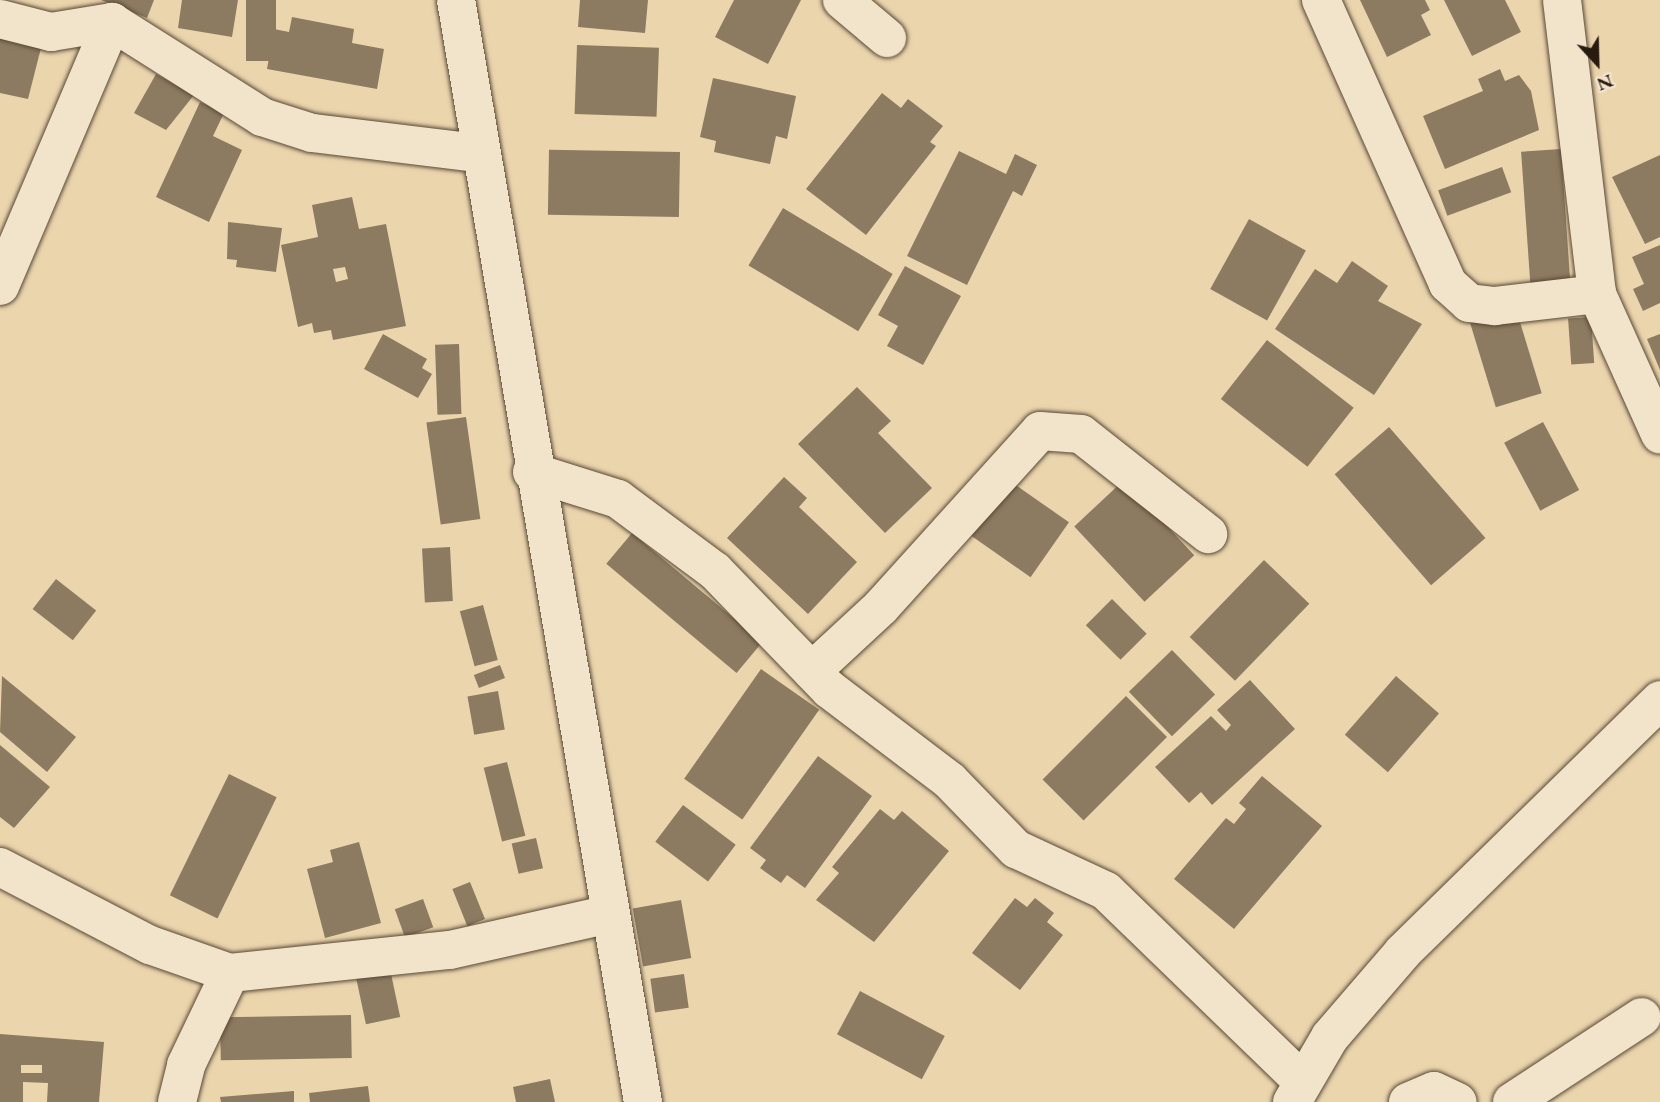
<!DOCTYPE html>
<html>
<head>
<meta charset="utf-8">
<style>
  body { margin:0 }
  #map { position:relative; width:1660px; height:1102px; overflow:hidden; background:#ebd5ad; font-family:"EB Garamond",serif }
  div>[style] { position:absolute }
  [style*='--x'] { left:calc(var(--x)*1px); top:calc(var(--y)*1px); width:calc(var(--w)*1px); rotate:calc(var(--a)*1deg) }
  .building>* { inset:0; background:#8d7b61; transform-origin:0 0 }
  .roads { filter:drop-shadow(0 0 2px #584936) drop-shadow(0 0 2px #584936) }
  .minor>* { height:38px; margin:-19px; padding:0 19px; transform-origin:19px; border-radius:19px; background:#f2e4ca }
  .secondary>* { height:38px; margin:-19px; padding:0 19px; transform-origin:19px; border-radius:19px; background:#f2e4ca }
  span { translate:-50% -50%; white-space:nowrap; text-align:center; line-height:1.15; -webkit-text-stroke:5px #f2e4ca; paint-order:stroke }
  .north { position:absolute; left:1562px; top:28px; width:70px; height:70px; -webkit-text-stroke:5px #f2e4ca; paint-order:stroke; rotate:158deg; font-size:19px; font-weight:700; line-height:28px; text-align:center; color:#271a0f }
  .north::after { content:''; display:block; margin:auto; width:24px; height:32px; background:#271a0f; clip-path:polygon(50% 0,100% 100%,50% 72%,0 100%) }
</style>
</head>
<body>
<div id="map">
  <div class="building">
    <i style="clip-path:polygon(101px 0,154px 0,147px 18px)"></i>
    <i style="clip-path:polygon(182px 0,238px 0,232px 37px,178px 28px)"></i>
    <i style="left:246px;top:0;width:30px;height:61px"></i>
    <i style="clip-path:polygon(580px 0,648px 0,645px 33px,578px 27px)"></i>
    <i style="clip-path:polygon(734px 0,801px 0,768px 64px,715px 37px)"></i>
    <i style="clip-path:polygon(1360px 0,1425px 0,1430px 10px,1421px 15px,1431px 35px,1387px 57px)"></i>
    <i style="clip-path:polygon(1444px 0,1505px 0,1521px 32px,1472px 56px)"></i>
    <i style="clip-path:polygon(292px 17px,354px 29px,352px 43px,384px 49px,377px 89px,267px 69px,274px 29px,289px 32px)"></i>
    <i style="clip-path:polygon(0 38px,41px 48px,28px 99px,0 93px)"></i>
    <i style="left:577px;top:45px;width:82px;height:69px;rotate:2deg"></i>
    <i style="clip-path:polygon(1500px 69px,1505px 81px,1519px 75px,1531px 91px,1539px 130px,1445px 169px,1423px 116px,1483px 91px,1478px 79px)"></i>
    <i style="clip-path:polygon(156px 74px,194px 95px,166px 130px,134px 113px)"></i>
    <i style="clip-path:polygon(713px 78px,796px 96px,787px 139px,776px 136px,770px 164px,714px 152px,716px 141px,700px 137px)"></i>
    <i style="clip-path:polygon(882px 93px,901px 108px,908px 99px,943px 126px,930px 142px,936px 146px,866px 235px,806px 189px)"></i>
    <i style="clip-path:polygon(200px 102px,224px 113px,213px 136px,242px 150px,209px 222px,156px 197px)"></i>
    <i style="left:1561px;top:149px;width:139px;height:40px;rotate:86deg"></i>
    <i style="clip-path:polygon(959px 151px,1006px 174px,1015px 154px,1037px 165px,1022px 196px,1013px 191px,967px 285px,907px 256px)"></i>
    <i style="left:680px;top:152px;width:65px;height:131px;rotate:91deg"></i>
    <i style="clip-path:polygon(1660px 155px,1660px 237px,1645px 244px,1612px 177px)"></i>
    <i style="left:1502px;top:167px;width:27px;height:68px;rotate:70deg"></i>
    <i style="clip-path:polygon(evenodd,352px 197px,359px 229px,386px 224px,406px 326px,333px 340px,331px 330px,314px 333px,312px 323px,298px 327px,281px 245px,318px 237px,312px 205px,352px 197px,345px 267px,348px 279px,336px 282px,333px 269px,345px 267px)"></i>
    <i style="left:783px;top:208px;width:128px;height:67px;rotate:31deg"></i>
    <i style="left:1249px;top:219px;width:65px;height:80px;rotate:29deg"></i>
    <i style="clip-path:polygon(228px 222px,282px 228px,276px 272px,236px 267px,237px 260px,227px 259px)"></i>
    <i style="clip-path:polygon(1660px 245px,1660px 303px,1643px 311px,1633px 289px,1644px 284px,1632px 257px)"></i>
    <i style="clip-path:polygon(1352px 261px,1388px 286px,1378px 301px,1422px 324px,1374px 395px,1275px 329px,1315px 269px,1337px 283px)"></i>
    <i style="clip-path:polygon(905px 266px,961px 296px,923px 365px,887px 346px,898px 326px,878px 315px)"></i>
    <i style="left:1516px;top:309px;width:88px;height:48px;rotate:73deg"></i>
    <i style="left:1591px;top:317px;width:46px;height:23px;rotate:86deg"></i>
    <i style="clip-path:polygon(383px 334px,427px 359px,422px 368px,432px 374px,418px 398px,364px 369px)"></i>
    <i style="clip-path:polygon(1660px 334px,1660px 370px,1647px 339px)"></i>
    <i style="left:1267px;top:340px;width:110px;height:75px;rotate:38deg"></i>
    <i style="left:459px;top:344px;width:70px;height:24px;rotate:88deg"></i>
    <i style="clip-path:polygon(857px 387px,891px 421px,878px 433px,932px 488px,885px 533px,798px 444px)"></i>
    <i style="left:466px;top:417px;width:103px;height:40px;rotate:82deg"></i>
    <i style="left:1543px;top:422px;width:77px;height:44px;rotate:62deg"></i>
    <i style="left:1389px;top:427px;width:147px;height:72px;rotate:49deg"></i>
    <i style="clip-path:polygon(784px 477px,807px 498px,799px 507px,857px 562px,808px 614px,727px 538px)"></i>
    <i style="left:1124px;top:480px;width:103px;height:68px;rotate:47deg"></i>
    <i style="left:1010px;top:481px;width:72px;height:67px;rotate:35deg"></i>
    <i style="left:632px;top:533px;width:170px;height:40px;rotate:40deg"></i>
    <i style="left:450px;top:547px;width:54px;height:28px;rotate:87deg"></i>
    <i style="left:1264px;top:560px;width:63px;height:107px;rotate:44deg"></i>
    <i style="left:56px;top:579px;width:51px;height:38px;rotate:38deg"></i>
    <i style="left:1112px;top:599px;width:49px;height:37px;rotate:45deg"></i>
    <i style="left:483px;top:605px;width:57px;height:24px;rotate:75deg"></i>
    <i style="left:1172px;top:650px;width:62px;height:60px;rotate:46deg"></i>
    <i style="left:500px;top:665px;width:14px;height:28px;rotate:69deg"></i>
    <i style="left:761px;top:669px;width:71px;height:134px;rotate:35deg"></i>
    <i style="clip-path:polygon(2px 676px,76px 737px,47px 772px,0 732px)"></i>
    <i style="left:1396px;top:676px;width:57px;height:78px;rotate:41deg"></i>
    <i style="clip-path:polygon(1250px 680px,1295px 729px,1212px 805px,1201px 792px,1189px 803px,1155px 767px,1211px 716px,1226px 731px,1231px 725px,1217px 710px)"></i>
    <i style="left:498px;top:691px;width:39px;height:31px;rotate:80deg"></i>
    <i style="left:1126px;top:696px;width:58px;height:118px;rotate:45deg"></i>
    <i style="clip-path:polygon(0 745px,50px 787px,14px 828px,0 817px)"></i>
    <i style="clip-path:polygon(818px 756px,872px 796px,805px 888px,787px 875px,781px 883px,760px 868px,766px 860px,750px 848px)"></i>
    <i style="left:507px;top:762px;width:76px;height:24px;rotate:76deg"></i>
    <i style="left:229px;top:774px;width:53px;height:135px;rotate:26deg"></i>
    <i style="clip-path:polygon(1262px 776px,1322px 826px,1234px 929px,1174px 879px,1226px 818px,1234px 824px,1246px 809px,1239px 803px)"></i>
    <i style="left:683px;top:805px;width:66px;height:46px;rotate:37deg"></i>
    <i style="clip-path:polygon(880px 809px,894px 820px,902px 811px,949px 851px,874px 942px,816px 900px,839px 873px,832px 867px)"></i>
    <i style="left:536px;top:838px;width:31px;height:25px;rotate:77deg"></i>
    <i style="clip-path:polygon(359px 842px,381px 923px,325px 938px,307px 869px,333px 862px,330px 850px)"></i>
    <i style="left:470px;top:882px;width:40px;height:19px;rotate:68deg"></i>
    <i style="clip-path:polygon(1015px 898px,1027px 907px,1035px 898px,1054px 913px,1047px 922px,1063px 935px,1020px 990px,972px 953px)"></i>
    <i style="left:423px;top:899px;width:30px;height:30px;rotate:70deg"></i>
    <i style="left:681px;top:900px;width:59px;height:49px;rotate:80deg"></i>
    <i style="left:390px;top:969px;width:49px;height:35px;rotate:78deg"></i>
    <i style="left:684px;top:974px;width:34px;height:34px;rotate:82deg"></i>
    <i style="left:860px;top:991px;width:96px;height:49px;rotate:28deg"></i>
    <i style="left:351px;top:1015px;width:43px;height:131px;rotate:89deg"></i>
    <i style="clip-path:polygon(evenodd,0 1034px,104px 1042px,99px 1102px,47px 1102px,48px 1083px,23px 1082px,23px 1102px,0 1102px,0 1034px,21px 1065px,42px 1065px,42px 1073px,21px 1073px,21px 1065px)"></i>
    <i style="clip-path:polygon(550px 1079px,555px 1102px,516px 1102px,513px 1087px)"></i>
    <i style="clip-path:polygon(368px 1086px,370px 1102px,310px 1102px,309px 1093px)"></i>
    <i style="clip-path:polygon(294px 1091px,294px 1102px,221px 1102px,220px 1097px)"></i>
  </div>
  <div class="roads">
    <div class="minor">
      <i style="--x:842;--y:0;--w:59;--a:40.2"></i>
      <i style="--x:1321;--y:0;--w:311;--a:65.9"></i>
      <i style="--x:1448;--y:284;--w:28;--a:42"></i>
      <i style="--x:1469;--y:303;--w:26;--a:7"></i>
      <i style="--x:1495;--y:306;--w:103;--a:-6.7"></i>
      <i style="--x:1562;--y:0;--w:296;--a:83.2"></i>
      <i style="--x:1597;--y:294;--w:154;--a:65.8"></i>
      <i style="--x:0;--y:19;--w:53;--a:14.3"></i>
      <i style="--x:51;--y:32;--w:62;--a:-9.3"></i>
      <i style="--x:112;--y:22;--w:178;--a:32.3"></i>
      <i style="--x:262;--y:117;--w:52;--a:17.7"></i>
      <i style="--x:312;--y:133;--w:167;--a:6.9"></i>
      <i style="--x:0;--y:286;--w:287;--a:-67"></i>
      <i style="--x:532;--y:472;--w:90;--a:17.4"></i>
      <i style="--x:618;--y:499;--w:121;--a:36.6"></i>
      <i style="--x:715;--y:571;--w:164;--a:46"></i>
      <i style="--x:829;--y:689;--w:152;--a:37.2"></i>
      <i style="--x:950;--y:781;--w:95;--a:45.9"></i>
      <i style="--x:1016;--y:849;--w:99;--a:25"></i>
      <i style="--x:1106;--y:891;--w:274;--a:44.1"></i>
      <i style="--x:812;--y:671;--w:94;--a:-42.8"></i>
      <i style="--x:881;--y:607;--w:237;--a:-47.9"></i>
      <i style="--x:1040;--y:431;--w:41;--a:4.2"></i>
      <i style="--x:1081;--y:434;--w:162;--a:38.2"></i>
      <i style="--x:0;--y:867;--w:169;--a:27.5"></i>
      <i style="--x:150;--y:945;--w:85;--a:19.3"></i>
      <i style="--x:230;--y:973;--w:221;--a:-6"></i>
      <i style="--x:450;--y:950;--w:164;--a:-12.7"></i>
      <i style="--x:177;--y:1102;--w:38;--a:-76"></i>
      <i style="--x:186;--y:1065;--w:102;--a:-64.4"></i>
      <i style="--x:1292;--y:1102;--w:75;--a:-59.7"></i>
      <i style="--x:1330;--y:1037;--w:112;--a:-49.3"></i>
      <i style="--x:1403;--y:952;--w:360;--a:-44.4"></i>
      <i style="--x:1408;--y:1102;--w:28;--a:-23"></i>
      <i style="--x:1434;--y:1091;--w:26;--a:25"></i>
      <i style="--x:1512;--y:1102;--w:155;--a:-33.2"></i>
    </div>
    <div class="secondary">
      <i style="--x:456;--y:0;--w:1118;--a:80.37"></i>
    </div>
  </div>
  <div class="north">N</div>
</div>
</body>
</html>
